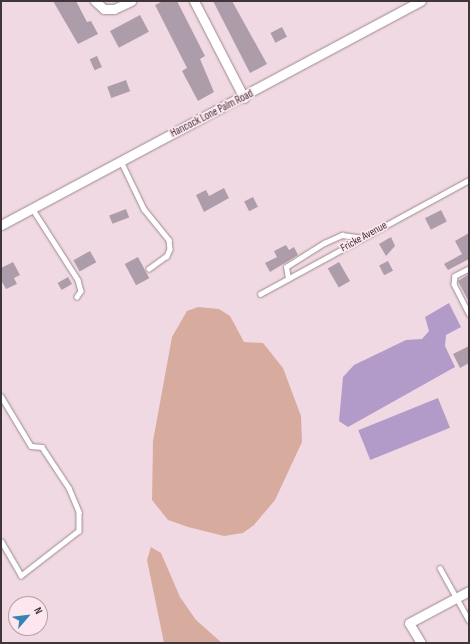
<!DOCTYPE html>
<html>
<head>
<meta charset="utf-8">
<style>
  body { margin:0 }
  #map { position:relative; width:470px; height:644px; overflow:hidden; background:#f0d9e2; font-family:"Sofia Sans Condensed",sans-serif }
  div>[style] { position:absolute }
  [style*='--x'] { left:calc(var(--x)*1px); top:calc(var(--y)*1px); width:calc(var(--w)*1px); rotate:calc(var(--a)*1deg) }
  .green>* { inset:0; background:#d7ac9f }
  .water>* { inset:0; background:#b29bc8; transform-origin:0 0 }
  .building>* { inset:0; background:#ad9dab; transform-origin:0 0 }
  .roads { filter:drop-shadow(0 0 1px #9d8990) drop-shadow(0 0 1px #9d8990) }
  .lane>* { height:4.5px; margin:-2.25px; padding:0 2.25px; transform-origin:2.25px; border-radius:2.25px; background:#fff }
  .street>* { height:9px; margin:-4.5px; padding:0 4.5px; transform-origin:4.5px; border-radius:4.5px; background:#fff }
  span { translate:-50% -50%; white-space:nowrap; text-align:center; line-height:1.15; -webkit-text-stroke:3.5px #fee6ef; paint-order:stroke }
  .street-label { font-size:11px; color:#3f3639 }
  .frame { position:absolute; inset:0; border:2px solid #3f3639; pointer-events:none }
  .north { position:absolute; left:8px; top:596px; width:40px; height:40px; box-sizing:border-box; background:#fee6ef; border:1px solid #b2a0a6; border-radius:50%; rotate:62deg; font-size:11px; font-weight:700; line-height:16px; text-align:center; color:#3f3639 }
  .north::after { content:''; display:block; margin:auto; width:14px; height:18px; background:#3484b5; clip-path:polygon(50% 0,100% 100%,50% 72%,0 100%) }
</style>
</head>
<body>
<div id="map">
  <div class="green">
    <i style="clip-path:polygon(198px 307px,219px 309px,230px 316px,244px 342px,263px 343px,283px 368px,301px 416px,302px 442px,275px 500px,254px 525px,243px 533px,224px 536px,188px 527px,168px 520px,152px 500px,153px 441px,172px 337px,187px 311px)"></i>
    <i style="clip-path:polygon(151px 547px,161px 553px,180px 597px,196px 620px,222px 643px,164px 643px,147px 560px)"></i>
  </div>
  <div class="water">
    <i style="clip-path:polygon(449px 303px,461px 327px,446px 335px,445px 346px,455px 367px,348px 427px,339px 421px,343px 377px,354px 365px,406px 340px,422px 339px,429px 331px,425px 317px)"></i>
    <i style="left:438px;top:398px;width:32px;height:86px;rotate:68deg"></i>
  </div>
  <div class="building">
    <i style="clip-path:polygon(53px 1px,76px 1px,87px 22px,91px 21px,98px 34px,78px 44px)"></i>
    <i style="clip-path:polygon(163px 1px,177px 1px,205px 56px,200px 59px,214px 92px,198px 101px,182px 71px,187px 68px,155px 5px)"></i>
    <i style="clip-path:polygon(213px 1px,232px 1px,267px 64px,250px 73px)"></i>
    <i style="left:140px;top:15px;width:19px;height:34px;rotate:62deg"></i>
    <i style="left:282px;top:27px;width:11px;height:13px;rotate:63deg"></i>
    <i style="left:97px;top:56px;width:12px;height:8px;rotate:66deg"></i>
    <i style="left:126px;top:80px;width:12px;height:20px;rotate:70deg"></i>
    <i style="clip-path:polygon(224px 188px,229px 198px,204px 212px,196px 195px,206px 190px,209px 196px)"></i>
    <i style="left:253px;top:197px;width:11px;height:10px;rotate:63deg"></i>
    <i style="left:126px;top:209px;width:9px;height:18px;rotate:69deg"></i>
    <i style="left:441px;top:210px;width:13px;height:18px;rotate:63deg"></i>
    <i style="clip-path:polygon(469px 233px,469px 259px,448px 270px,444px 264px,462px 254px,455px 241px)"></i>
    <i style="clip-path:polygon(391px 237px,395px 246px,386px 256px,379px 244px)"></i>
    <i style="clip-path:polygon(286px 245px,289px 250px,294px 247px,298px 255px,270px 272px,265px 263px,277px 257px,274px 251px)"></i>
    <i style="left:90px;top:251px;width:13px;height:19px;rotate:61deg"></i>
    <i style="left:138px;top:257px;width:24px;height:15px;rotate:62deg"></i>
    <i style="left:388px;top:261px;width:11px;height:10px;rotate:63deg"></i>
    <i style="clip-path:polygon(13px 262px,20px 275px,14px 278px,17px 284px,6px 289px,1px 280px,1px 268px)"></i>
    <i style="left:339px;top:262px;width:22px;height:13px;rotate:60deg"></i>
    <i style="clip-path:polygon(469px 274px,469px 302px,458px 281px)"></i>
    <i style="left:68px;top:277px;width:8px;height:12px;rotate:60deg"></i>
    <i style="clip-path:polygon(469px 346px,469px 363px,460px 368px,453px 354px)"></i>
  </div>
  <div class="roads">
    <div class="lane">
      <i style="--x:121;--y:161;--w:53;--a:64.4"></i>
      <i style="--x:144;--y:209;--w:40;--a:51"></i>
      <i style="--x:169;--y:240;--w:9;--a:84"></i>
      <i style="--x:170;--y:249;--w:8;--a:113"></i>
      <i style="--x:167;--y:256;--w:22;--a:144"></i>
      <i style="--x:32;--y:208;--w:85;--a:57.4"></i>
      <i style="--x:78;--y:280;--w:11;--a:75"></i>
      <i style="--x:81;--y:291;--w:7;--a:124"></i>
      <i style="--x:469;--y:269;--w:16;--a:153"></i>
      <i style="--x:455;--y:276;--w:8;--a:97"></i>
      <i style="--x:454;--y:284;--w:34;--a:63"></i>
      <i style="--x:288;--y:279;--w:12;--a:-99"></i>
      <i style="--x:286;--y:267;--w:45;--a:-32.3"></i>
      <i style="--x:324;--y:243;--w:20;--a:-24"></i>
      <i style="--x:342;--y:235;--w:21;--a:8"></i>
      <i style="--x:260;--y:294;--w:238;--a:-28.6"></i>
      <i style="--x:1;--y:396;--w:58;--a:59"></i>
      <i style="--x:31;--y:446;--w:11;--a:5"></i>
      <i style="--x:42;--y:447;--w:49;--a:56.6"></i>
      <i style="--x:69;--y:488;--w:26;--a:67"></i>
      <i style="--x:79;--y:512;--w:19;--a:90"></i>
      <i style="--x:79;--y:531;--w:73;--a:142.2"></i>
      <i style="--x:21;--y:576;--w:39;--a:-120"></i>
      <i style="--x:440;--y:568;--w:60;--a:60.9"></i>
    </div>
    <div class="street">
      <i style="--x:95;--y:1;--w:12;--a:42"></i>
      <i style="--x:104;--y:9;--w:10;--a:0"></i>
      <i style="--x:114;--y:9;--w:19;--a:-25"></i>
      <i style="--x:194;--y:1;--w:109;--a:62.7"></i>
      <i style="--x:1;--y:225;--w:476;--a:-28.1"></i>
      <i style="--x:421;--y:643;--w:23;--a:-121"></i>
      <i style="--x:409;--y:623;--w:68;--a:-28.1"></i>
    </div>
  </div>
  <div class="street-label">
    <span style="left:212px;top:114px;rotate:-27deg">Hancock Lone Palm Road</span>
    <span style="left:364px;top:237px;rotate:-29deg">Fricke Avenue</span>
  </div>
  <div class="frame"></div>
  <div class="north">N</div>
</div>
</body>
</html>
